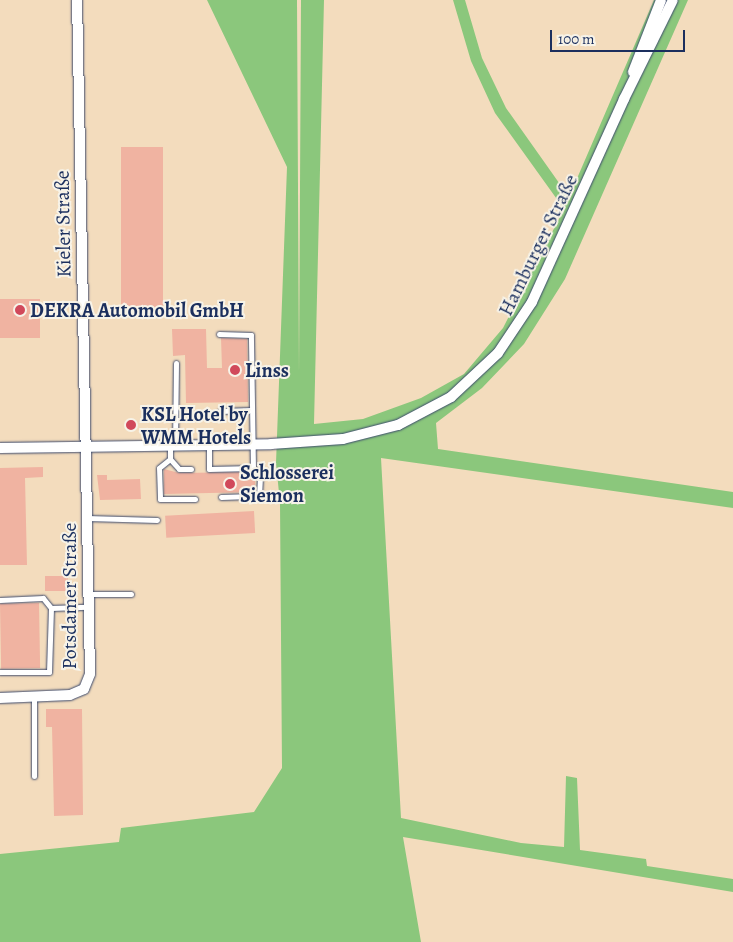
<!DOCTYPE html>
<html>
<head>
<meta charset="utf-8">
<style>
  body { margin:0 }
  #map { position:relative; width:733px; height:942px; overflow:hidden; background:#f3dcbd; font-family:Alegreya,serif }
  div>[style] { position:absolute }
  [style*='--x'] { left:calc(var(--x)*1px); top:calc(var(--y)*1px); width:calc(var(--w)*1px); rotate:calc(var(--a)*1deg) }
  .green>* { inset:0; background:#8bc77c }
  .building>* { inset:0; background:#f0b3a1; transform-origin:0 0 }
  .roads { filter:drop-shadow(0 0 1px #3b496c) drop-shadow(0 0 1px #3b496c) }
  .lane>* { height:5px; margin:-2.5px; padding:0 2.5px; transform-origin:2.5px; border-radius:2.5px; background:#fff }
  .street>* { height:10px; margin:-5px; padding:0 5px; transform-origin:5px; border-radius:5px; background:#fff }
  .dots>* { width:14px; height:14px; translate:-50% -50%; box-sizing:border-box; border:2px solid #f7f3e8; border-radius:50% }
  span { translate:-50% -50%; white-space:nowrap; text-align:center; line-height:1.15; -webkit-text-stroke:4px #f7f3e8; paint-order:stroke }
  .street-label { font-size:20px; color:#1b2f5e }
  .poi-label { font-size:20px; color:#1b2f5e; font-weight:700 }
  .left { translate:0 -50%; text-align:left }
  .scale { position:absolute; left:550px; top:30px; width:135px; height:22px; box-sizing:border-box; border:2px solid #1b2f5e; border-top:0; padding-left:6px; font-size:15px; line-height:18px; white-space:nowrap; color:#1b2f5e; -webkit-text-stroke:4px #f7f3e8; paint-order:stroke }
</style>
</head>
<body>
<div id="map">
  <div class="green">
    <i style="clip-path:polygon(207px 0,297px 0,299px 374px,301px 0,324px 0,314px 424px,363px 419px,421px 398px,464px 374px,503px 328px,564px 209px,495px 113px,471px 61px,453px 0,465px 0,482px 58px,506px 108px,569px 197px,654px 0,688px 0,565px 279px,524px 344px,482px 388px,436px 423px,438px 449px,733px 492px,733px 508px,381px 458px,401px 818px,521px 843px,564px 847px,566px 776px,577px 778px,580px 850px,646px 859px,647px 866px,733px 879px,733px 892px,403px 837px,421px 942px,0 942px,0 854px,119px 842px,121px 828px,254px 812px,282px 768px,280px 503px,276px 463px,287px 167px)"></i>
  </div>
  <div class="building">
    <i style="left:121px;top:147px;width:42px;height:163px"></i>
    <i style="left:0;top:299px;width:40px;height:39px"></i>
    <i style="clip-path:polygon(172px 329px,206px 329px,207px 368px,222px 368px,221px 338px,247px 339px,248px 402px,186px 403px,185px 355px,173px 356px)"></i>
    <i style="clip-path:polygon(43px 467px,43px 477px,25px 478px,27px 565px,0 565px,0 468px)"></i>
    <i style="clip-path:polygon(164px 469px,179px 473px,251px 472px,255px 477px,255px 492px,164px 494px)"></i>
    <i style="clip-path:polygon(97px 475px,107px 475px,107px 480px,140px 479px,141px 499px,100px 500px)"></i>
    <i style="left:254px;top:511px;width:22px;height:89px;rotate:87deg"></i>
    <i style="left:45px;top:576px;width:23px;height:15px"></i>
    <i style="left:39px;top:603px;width:65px;height:39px;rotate:89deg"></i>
    <i style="clip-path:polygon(46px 709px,82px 709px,83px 815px,54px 816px,52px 727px,46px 727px)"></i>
  </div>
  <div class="roads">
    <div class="lane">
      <i style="--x:220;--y:411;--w:32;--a:-2"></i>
      <i style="--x:175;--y:445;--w:82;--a:-89.3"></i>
      <i style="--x:209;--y:445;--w:24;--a:90"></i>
      <i style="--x:209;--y:469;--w:44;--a:-1.3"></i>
      <i style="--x:253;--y:468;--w:133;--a:-90.9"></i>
      <i style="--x:251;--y:335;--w:32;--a:-178"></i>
      <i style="--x:170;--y:446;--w:13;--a:90"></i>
      <i style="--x:170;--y:459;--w:14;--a:141"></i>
      <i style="--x:159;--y:468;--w:31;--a:88"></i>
      <i style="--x:160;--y:499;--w:35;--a:0"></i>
      <i style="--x:170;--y:459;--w:13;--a:48"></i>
      <i style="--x:179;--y:469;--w:12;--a:0"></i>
      <i style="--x:221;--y:497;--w:38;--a:-2"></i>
      <i style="--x:259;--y:496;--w:21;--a:-87"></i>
      <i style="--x:260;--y:475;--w:10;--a:-135"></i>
      <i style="--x:87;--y:518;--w:70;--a:1.6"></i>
      <i style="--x:89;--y:594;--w:42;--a:0"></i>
      <i style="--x:0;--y:600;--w:43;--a:-2.7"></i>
      <i style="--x:43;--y:598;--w:13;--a:51"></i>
      <i style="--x:51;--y:608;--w:37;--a:-2"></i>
      <i style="--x:0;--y:672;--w:49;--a:0"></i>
      <i style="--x:49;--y:672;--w:64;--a:-88.2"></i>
      <i style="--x:34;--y:697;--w:79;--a:90"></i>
    </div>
    <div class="street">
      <i style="--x:633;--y:72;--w:77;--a:-68.7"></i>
      <i style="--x:0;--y:448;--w:271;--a:-0.8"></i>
      <i style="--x:271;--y:444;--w:72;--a:-4"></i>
      <i style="--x:343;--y:439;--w:57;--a:-14.3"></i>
      <i style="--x:398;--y:425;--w:60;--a:-27.8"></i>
      <i style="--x:451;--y:397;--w:64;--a:-43.1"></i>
      <i style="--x:498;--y:353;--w:61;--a:-56.3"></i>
      <i style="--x:532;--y:302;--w:223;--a:-65.6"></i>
      <i style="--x:624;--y:99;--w:110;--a:-63.7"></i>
      <i style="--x:0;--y:698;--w:70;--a:-2.5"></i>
      <i style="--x:70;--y:695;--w:15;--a:-23"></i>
      <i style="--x:84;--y:689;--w:16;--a:-68"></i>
      <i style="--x:90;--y:674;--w:674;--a:-91.1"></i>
    </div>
  </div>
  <div class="dots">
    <i style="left:20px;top:310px;background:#d1495b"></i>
    <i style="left:235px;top:370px;background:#d1495b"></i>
    <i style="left:131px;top:425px;background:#d1495b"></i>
    <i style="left:230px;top:484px;background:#d1495b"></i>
  </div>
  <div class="street-label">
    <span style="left:63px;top:224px;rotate:-91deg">Kieler Straße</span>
    <span style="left:538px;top:245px;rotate:-64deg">Hamburger Straße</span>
    <span style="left:69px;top:596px;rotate:-90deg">Potsdamer Straße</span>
  </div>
  <div class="poi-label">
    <span class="left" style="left:30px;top:310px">DEKRA Automobil GmbH</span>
    <span class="left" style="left:245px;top:370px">Linss</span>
    <span class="left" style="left:141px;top:426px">KSL Hotel by<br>WMM Hotels</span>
    <span class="left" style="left:240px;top:484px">Schlosserei<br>Siemon</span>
  </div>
  <div class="scale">100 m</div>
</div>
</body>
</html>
